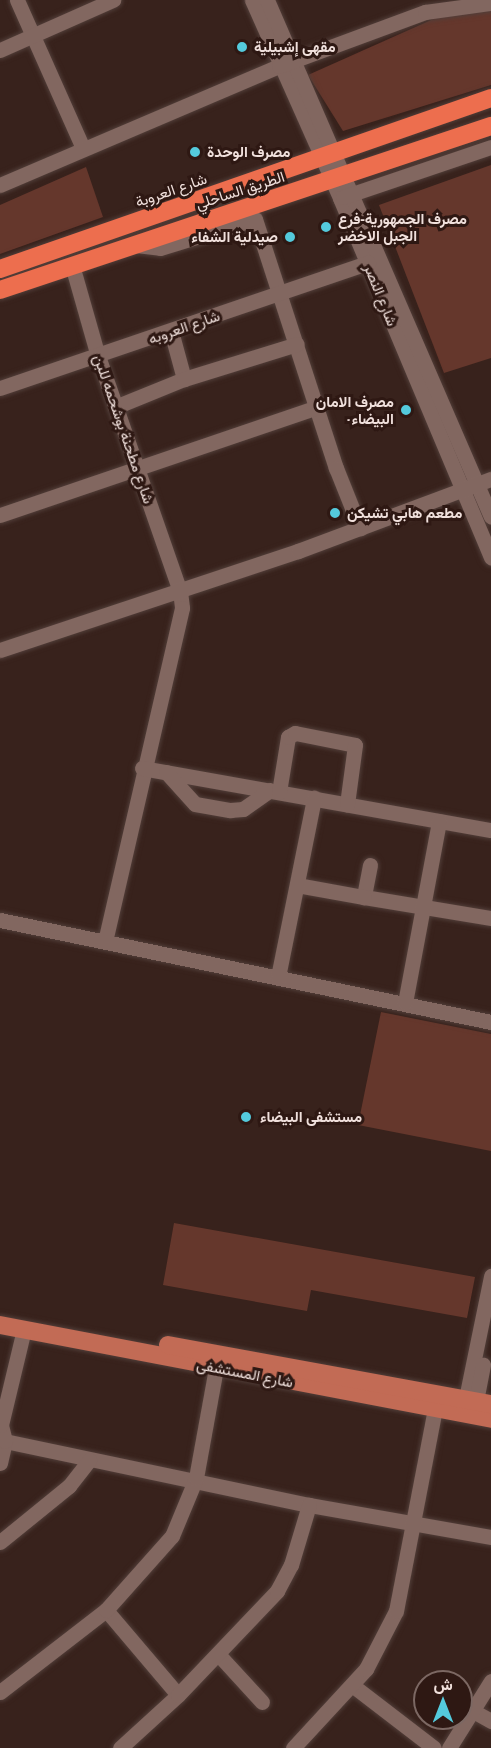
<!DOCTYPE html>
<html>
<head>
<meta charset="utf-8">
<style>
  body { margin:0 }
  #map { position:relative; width:491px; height:1748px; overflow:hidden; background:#38221c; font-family:"Archivo Narrow",Vazirmatn,sans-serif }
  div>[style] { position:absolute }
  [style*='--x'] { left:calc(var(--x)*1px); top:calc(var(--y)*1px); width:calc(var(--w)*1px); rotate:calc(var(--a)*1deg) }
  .green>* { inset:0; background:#65372c }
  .roads { filter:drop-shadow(0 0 2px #513e39) drop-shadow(0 0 2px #513e39) }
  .minor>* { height:15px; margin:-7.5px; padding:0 7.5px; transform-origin:7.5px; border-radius:7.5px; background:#826760 }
  .major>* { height:18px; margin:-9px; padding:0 9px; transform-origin:9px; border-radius:9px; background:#c26b55 }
  .highway>* { height:18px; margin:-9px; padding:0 9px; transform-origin:9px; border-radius:9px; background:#ed6e4e }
  .dots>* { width:16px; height:16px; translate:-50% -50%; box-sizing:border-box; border:3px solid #2e1813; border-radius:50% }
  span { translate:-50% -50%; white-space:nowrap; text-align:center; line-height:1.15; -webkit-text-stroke:6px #2e1813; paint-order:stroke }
  .poi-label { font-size:15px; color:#f0e0dc; font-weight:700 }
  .left { translate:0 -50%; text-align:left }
  .right { translate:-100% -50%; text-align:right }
  .street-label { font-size:15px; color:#f0e0dc }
  .north { position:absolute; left:413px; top:1670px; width:60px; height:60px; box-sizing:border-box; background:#2e1813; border:2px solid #7c6863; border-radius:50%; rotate:0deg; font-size:16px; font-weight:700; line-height:24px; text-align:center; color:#f0e0dc }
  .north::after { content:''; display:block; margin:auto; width:21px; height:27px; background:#54cadc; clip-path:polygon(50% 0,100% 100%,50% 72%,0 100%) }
</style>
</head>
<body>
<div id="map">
  <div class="green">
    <i style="clip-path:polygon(491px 7px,491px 85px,343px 131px,308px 75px,449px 12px)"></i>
    <i style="clip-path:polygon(491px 165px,491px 358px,444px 373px,379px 205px)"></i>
    <i style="clip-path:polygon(86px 167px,103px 217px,0 254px,0 205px)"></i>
    <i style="clip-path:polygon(381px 1012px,491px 1034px,491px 1151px,358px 1125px)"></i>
    <i style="clip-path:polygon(174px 1223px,475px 1277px,467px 1318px,311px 1290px,307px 1311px,163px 1285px)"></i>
  </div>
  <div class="roads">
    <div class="minor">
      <i style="--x:17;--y:0;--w:162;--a:66"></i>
      <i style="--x:252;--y:0;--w:217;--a:66"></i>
      <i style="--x:340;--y:198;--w:390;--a:67.2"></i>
      <i style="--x:267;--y:0;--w:563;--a:66.57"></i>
      <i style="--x:0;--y:50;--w:124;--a:-23.9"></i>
      <i style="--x:0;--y:185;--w:303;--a:-23.1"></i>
      <i style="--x:279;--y:66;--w:156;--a:-20.3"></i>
      <i style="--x:425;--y:12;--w:67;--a:-7.8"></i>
      <i style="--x:343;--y:197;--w:156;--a:-18.7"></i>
      <i style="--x:136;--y:245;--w:24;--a:7"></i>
      <i style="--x:160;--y:248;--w:99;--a:-17"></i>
      <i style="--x:255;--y:219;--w:262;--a:72"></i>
      <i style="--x:336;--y:468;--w:65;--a:68.2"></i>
      <i style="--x:72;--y:265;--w:95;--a:74.1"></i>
      <i style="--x:98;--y:356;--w:249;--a:70.8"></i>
      <i style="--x:180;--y:591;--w:17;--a:83"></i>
      <i style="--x:182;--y:608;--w:342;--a:103"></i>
      <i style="--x:171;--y:331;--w:50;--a:74.8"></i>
      <i style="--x:0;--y:388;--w:389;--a:-18.8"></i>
      <i style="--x:115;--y:407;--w:74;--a:-22.1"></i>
      <i style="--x:184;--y:379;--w:118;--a:-17.2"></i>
      <i style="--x:0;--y:515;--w:335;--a:-18.8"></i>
      <i style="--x:0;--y:650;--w:314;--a:-18.4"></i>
      <i style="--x:298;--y:551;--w:206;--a:-20.5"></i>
      <i style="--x:142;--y:768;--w:354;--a:10.1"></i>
      <i style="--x:166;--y:772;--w:43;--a:47.8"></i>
      <i style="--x:195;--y:804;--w:36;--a:10"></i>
      <i style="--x:230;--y:810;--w:13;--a:-4"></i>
      <i style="--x:243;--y:809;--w:33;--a:-35"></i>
      <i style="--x:279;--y:792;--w:56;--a:-80.7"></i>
      <i style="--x:288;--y:737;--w:8;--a:-30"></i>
      <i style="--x:295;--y:733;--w:61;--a:11.3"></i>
      <i style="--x:355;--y:745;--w:60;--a:97.7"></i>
      <i style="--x:370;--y:865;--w:33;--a:101"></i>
      <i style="--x:364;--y:897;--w:129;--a:9.4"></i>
      <i style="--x:297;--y:885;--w:68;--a:10.2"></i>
      <i style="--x:0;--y:920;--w:501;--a:11.74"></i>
      <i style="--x:278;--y:977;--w:183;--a:-78.6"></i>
      <i style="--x:405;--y:1003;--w:185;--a:-79.4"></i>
      <i style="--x:464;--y:1408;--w:135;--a:-78.4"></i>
      <i style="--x:480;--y:1412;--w:12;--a:-110"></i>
      <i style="--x:476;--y:1401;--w:37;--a:-79"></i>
      <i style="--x:0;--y:1440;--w:316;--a:11.9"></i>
      <i style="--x:309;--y:1505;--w:185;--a:10"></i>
      <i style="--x:0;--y:1463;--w:23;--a:-77"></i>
      <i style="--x:5;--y:1441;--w:16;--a:-104"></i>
      <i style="--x:1;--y:1425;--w:99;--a:-76.5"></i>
      <i style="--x:0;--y:1542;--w:89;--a:-39.1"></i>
      <i style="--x:69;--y:1486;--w:33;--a:-52"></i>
      <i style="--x:106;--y:1610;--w:111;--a:49.7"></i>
      <i style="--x:218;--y:1654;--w:65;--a:47.5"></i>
      <i style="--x:352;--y:1685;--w:103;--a:37.5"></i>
      <i style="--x:0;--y:1692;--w:134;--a:-37.7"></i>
      <i style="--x:106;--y:1610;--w:99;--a:-48.3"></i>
      <i style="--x:172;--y:1536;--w:63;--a:-67.5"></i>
      <i style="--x:196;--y:1478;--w:123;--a:-79.7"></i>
      <i style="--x:473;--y:1711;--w:21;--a:29"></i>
      <i style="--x:120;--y:1748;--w:79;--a:-42.4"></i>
      <i style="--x:178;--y:1695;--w:144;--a:-46.4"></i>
      <i style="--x:277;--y:1591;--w:30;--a:-62"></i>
      <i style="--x:291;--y:1565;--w:63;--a:-73.3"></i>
      <i style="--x:293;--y:1748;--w:108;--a:-47.3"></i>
      <i style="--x:366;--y:1669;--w:65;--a:-62.7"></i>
      <i style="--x:396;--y:1611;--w:217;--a:-79.1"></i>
      <i style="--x:449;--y:1748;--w:79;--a:-57.9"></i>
    </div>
    <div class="major">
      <i style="--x:0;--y:1325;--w:500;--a:10.8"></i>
      <i style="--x:168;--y:1345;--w:328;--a:10.4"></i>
    </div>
    <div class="highway">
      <i style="--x:0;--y:269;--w:520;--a:-19.2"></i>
      <i style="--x:0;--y:290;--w:518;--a:-18.47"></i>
    </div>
  </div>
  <div class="dots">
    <i style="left:242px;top:47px;background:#54cadc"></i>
    <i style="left:195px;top:152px;background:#54cadc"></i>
    <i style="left:326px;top:227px;background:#54cadc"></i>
    <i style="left:290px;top:237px;background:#54cadc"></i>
    <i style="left:406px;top:410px;background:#54cadc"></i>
    <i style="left:335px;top:513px;background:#54cadc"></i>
    <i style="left:246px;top:1117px;background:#54cadc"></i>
  </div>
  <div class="poi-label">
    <span class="left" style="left:254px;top:47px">مقهى إشبيلية</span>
    <span class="left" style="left:207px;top:152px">مصرف الوحدة</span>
    <span class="left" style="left:338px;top:227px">مصرف الجمهورية-فرع<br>الجبل الاخضر</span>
    <span class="right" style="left:278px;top:237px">صيدلية الشفاء</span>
    <span class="right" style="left:394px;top:410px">مصرف الامان<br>-البيضاء</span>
    <span class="left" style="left:347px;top:513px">مطعم هابي تشيكن</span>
    <span class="left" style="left:260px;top:1117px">مستشفى البيضاء</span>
  </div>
  <div class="street-label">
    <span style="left:171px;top:190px;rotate:-19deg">شارع العروبة</span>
    <span style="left:240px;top:190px;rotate:-18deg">الطريق الساحلي</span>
    <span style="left:381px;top:295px;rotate:68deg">شارع النصر</span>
    <span style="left:184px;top:327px;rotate:-19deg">شارع العروبه</span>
    <span style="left:124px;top:429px;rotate:71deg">شارع مطحنة بوشحمه للبن</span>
    <span style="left:245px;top:1373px;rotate:11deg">شارع المستشفى</span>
  </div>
  <div class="north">ش</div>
</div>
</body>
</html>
